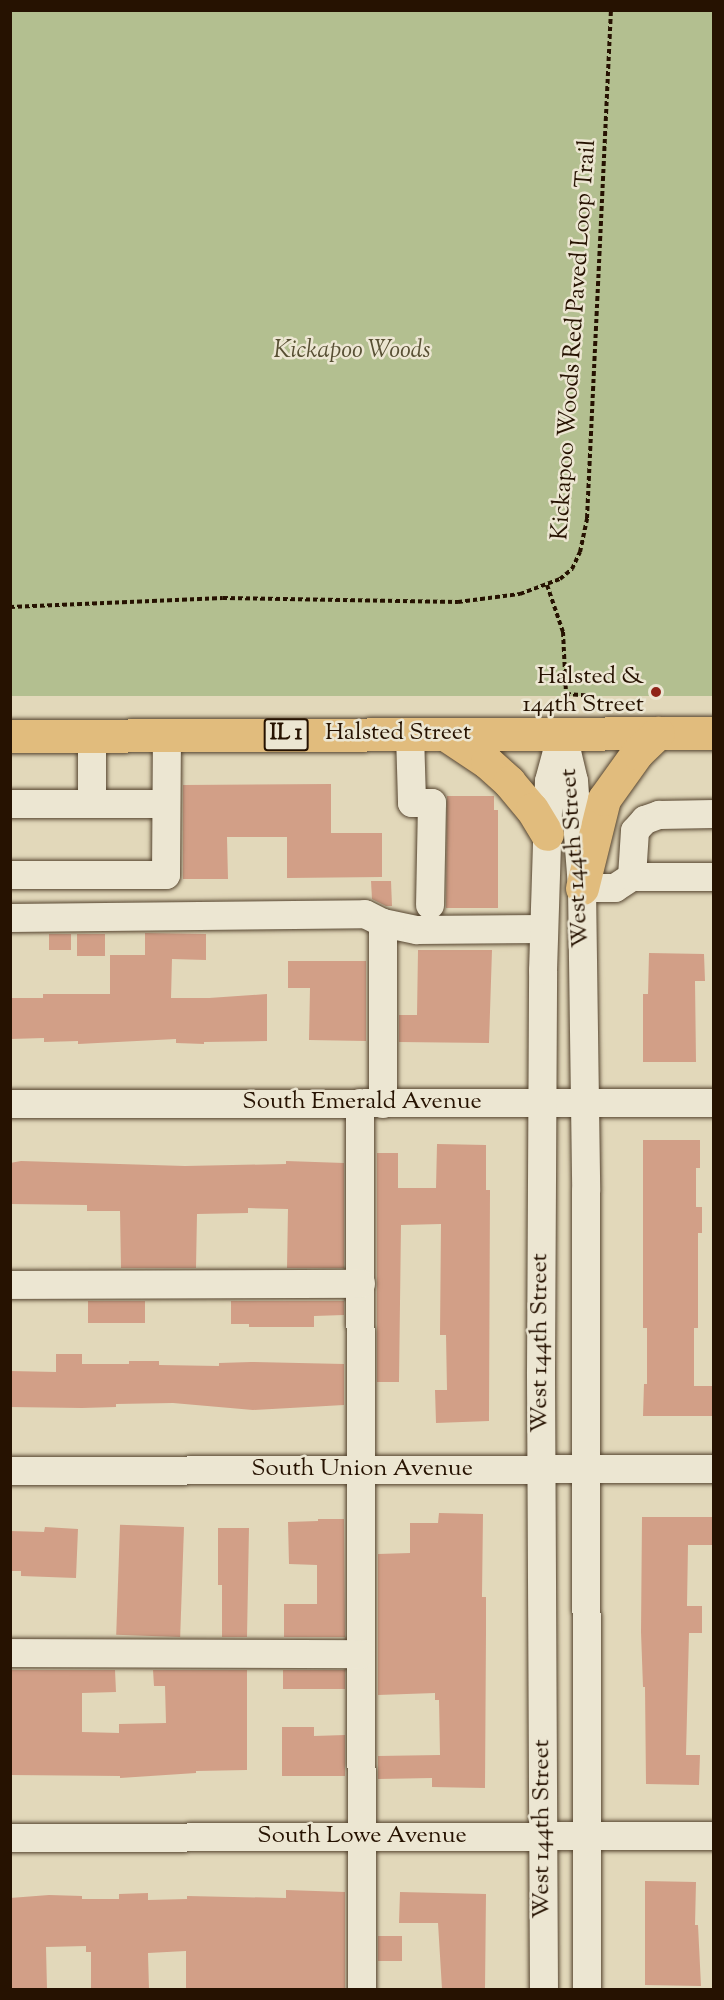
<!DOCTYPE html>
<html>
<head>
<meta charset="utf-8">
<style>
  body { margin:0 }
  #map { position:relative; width:724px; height:2000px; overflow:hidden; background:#e2d8ba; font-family:"Sorts Mill Goudy",serif }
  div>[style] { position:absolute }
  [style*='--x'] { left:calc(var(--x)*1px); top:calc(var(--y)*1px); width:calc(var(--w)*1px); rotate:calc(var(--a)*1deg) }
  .green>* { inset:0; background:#b3bf90; transform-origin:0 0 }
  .building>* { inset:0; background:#d29f87; transform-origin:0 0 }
  .path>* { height:4px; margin-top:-2px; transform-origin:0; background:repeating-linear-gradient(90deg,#261201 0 4.5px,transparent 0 7.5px) }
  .roads { filter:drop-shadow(0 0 2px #55442f) drop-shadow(0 0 2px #55442f) }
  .minor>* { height:28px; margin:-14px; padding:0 14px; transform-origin:14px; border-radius:14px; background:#ece6d2 }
  .major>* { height:33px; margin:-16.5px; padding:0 16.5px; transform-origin:16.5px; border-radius:16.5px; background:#e1bc7d }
  .dots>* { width:16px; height:16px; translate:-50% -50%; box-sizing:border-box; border:3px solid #ece6d2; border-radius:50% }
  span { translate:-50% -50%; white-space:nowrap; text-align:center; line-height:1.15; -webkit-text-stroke:5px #ece6d2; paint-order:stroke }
  .shield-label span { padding:2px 4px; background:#ece6d2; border:2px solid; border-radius:4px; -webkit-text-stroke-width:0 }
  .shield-label { font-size:22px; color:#261201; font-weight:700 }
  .street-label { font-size:24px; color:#261201 }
  .park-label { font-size:24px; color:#574f33; font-style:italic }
  .poi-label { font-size:24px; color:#261201 }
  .right { translate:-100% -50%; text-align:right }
  .frame { position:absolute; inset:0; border:12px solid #261201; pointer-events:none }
</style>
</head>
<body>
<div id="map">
  <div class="green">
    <i style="left:10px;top:11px;width:703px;height:685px"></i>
  </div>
  <div class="building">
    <i style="clip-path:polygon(331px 784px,331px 833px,382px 833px,382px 877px,287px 878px,287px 837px,227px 837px,228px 879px,183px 879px,183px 785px)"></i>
    <i style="clip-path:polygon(447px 796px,494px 796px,494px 810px,498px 810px,498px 908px,446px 908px)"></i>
    <i style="clip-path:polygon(371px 881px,391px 881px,392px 906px,386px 906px,372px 899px)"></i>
    <i style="clip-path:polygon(145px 933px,206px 934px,206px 960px,172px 959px,171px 998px,209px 998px,267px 994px,267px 1041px,204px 1042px,204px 1044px,176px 1043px,176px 1039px,78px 1044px,78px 1041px,44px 1042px,44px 1038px,10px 1039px,10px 998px,43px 998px,43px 994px,110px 994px,110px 955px,145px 955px)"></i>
    <i style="left:49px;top:934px;width:22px;height:16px"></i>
    <i style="left:77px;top:934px;width:28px;height:22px"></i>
    <i style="clip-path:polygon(418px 950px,492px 950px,489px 1043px,399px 1042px,399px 1015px,417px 1015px)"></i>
    <i style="clip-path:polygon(649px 953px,704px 954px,705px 981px,695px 981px,696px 1062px,643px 1062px,643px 994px,648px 994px)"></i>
    <i style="clip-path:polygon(288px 961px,366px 961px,366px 1041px,309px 1040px,310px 988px,288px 988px)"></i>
    <i style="clip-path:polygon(643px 1140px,700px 1140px,700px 1168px,696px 1168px,696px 1207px,702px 1207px,702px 1233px,698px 1233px,698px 1328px,694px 1328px,694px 1386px,714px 1386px,714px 1416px,643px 1416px,644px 1384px,647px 1384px,647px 1328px,643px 1328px)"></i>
    <i style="clip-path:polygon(437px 1144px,486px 1145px,486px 1190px,490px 1190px,489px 1421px,436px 1423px,435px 1390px,447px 1390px,446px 1335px,440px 1335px,441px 1224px,401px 1225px,399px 1382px,377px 1382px,377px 1153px,398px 1153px,398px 1188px,436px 1188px)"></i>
    <i style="clip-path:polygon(21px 1161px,185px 1166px,286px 1164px,286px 1161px,344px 1163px,344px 1268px,287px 1268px,288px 1209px,248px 1208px,248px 1213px,197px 1214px,196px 1268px,121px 1268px,120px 1211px,87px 1211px,87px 1205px,10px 1204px,10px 1163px)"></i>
    <i style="left:88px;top:1301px;width:57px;height:22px"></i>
    <i style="clip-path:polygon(231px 1301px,344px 1301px,344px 1315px,314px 1316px,314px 1327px,249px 1327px,249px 1324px,231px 1324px)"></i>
    <i style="clip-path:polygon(56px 1354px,82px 1354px,82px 1364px,129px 1364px,129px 1361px,159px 1361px,159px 1365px,219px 1366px,219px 1363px,251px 1362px,344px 1364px,344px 1405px,253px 1410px,173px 1403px,116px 1404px,116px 1407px,82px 1408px,10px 1407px,10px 1371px,56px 1372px)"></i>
    <i style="clip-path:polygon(439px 1513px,483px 1514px,482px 1597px,486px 1597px,486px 1632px,485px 1788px,432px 1787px,432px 1778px,378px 1779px,378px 1756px,440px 1755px,439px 1700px,435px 1700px,435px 1693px,378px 1695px,378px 1554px,410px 1553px,410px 1523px,438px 1523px)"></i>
    <i style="clip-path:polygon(642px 1517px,713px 1517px,712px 1545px,688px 1545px,687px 1606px,702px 1606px,702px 1633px,689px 1633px,686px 1755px,700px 1755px,699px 1785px,646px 1784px,645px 1687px,643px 1687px,641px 1632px)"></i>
    <i style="clip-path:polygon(318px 1519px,344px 1519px,345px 1637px,284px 1637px,284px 1604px,317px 1604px,317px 1565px,289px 1564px,288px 1522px,318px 1521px)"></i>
    <i style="clip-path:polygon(45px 1527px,78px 1529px,76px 1578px,21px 1576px,21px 1571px,10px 1571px,10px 1531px,44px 1532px)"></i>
    <i style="left:184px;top:1527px;width:110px;height:64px;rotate:92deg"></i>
    <i style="clip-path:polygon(218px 1528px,249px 1528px,247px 1637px,222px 1637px,222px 1585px,218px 1585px)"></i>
    <i style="clip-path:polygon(10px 1670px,115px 1670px,116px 1692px,82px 1693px,82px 1732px,119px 1733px,119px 1724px,166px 1723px,165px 1686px,154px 1686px,153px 1670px,247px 1670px,247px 1770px,196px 1771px,196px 1773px,120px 1778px,120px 1776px,10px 1775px)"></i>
    <i style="left:283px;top:1670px;width:62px;height:19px"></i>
    <i style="clip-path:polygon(282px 1727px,314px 1727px,314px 1736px,345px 1735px,345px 1776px,282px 1776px)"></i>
    <i style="clip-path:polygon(645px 1881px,696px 1882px,695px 1925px,698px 1925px,701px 1986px,645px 1985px)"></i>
    <i style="clip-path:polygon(286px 1890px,345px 1892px,345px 1989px,186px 1989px,186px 1951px,148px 1953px,149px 1989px,91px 1989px,91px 1952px,86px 1952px,86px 1946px,46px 1947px,47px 1989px,10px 1989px,10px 1898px,49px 1895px,82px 1896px,82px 1899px,119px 1899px,119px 1894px,148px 1893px,148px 1900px,187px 1899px,187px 1896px,286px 1898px)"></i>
    <i style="clip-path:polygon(400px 1892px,486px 1894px,485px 1989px,442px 1989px,438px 1923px,399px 1923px)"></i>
    <i style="left:402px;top:1936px;width:25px;height:24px;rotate:90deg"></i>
  </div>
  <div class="path">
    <i style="--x:547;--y:585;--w:50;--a:71.2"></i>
    <i style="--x:563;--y:632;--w:62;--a:87.2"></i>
    <i style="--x:566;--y:694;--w:26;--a:4"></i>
    <i style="--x:592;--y:696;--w:5;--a:90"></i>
    <i style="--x:10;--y:607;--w:213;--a:-2.4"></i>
    <i style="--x:223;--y:598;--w:235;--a:1"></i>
    <i style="--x:458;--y:602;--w:63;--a:-7.4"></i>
    <i style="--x:520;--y:594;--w:43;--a:-20.6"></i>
    <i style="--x:560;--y:579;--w:16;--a:-40"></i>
    <i style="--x:572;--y:569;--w:19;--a:-65"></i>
    <i style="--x:580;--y:552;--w:35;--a:-78"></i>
    <i style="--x:587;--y:518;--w:509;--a:-87.3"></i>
  </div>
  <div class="roads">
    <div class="minor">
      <i style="--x:410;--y:734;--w:69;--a:88.3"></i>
      <i style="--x:412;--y:803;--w:20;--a:0"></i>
      <i style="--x:432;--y:803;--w:102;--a:91.1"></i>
      <i style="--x:563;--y:735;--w:47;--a:76.6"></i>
      <i style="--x:574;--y:781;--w:107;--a:85.7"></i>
      <i style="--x:582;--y:888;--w:303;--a:89.2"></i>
      <i style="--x:586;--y:1191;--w:799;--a:89.93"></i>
      <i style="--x:10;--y:804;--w:156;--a:0"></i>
      <i style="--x:92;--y:804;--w:69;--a:-90"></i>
      <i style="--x:10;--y:875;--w:156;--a:0"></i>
      <i style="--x:166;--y:875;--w:140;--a:-89.6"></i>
      <i style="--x:632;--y:877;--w:46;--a:-86.3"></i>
      <i style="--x:635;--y:831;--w:15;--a:-48"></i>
      <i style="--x:645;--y:820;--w:15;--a:-20"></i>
      <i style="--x:659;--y:815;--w:55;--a:-1"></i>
      <i style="--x:582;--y:888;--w:33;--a:0"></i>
      <i style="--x:615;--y:888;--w:20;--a:-33"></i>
      <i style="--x:632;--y:877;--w:82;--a:0"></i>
      <i style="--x:10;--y:918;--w:355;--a:-0.6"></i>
      <i style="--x:365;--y:914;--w:20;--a:27"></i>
      <i style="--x:383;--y:923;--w:35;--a:12"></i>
      <i style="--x:417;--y:930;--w:127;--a:-0.5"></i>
      <i style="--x:360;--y:1103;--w:887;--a:89.87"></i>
      <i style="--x:10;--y:1104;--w:704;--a:-0.08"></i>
      <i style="--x:383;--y:1104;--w:181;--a:-90"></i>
      <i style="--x:10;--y:1285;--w:351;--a:-0.2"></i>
      <i style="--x:10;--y:1471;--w:704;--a:-0.16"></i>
      <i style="--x:10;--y:1653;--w:351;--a:0.2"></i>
      <i style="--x:10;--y:1838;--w:704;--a:-0.16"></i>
      <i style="--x:544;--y:1990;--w:618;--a:-90.28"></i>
      <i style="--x:541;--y:1372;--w:401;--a:-89.7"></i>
      <i style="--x:543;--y:971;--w:190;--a:-88.2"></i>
      <i style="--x:549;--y:781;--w:50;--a:-74.8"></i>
    </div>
    <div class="major">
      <i style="--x:445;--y:734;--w:50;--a:33.7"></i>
      <i style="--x:487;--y:762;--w:30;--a:42"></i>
      <i style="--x:509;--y:782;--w:35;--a:50"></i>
      <i style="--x:532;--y:809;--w:29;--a:59"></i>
      <i style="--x:10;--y:736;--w:704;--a:-0.24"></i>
      <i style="--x:582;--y:888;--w:92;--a:-76.1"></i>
      <i style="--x:604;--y:799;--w:57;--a:-54.3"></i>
      <i style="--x:637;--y:753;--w:29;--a:-44"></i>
    </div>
  </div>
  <div class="dots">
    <i style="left:656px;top:692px;background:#8f2418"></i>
  </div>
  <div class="shield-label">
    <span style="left:286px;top:735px">IL 1</span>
  </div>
  <div class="street-label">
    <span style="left:575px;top:340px;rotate:-86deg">Kickapoo Woods Red Paved Loop Trail</span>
    <span style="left:398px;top:734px">Halsted Street</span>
    <span style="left:576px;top:858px;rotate:-94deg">West 144th Street</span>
    <span style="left:362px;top:1103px">South Emerald Avenue</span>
    <span style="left:541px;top:1343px;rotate:-90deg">West 144th Street</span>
    <span style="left:362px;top:1470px">South Union Avenue</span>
    <span style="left:543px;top:1829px;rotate:-90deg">West 144th Street</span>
    <span style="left:362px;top:1837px">South Lowe Avenue</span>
  </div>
  <div class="park-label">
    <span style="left:352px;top:352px">Kickapoo Woods</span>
  </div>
  <div class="poi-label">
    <span class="right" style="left:644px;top:692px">Halsted &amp;<br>144th Street</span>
  </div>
  <div class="frame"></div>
</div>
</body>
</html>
